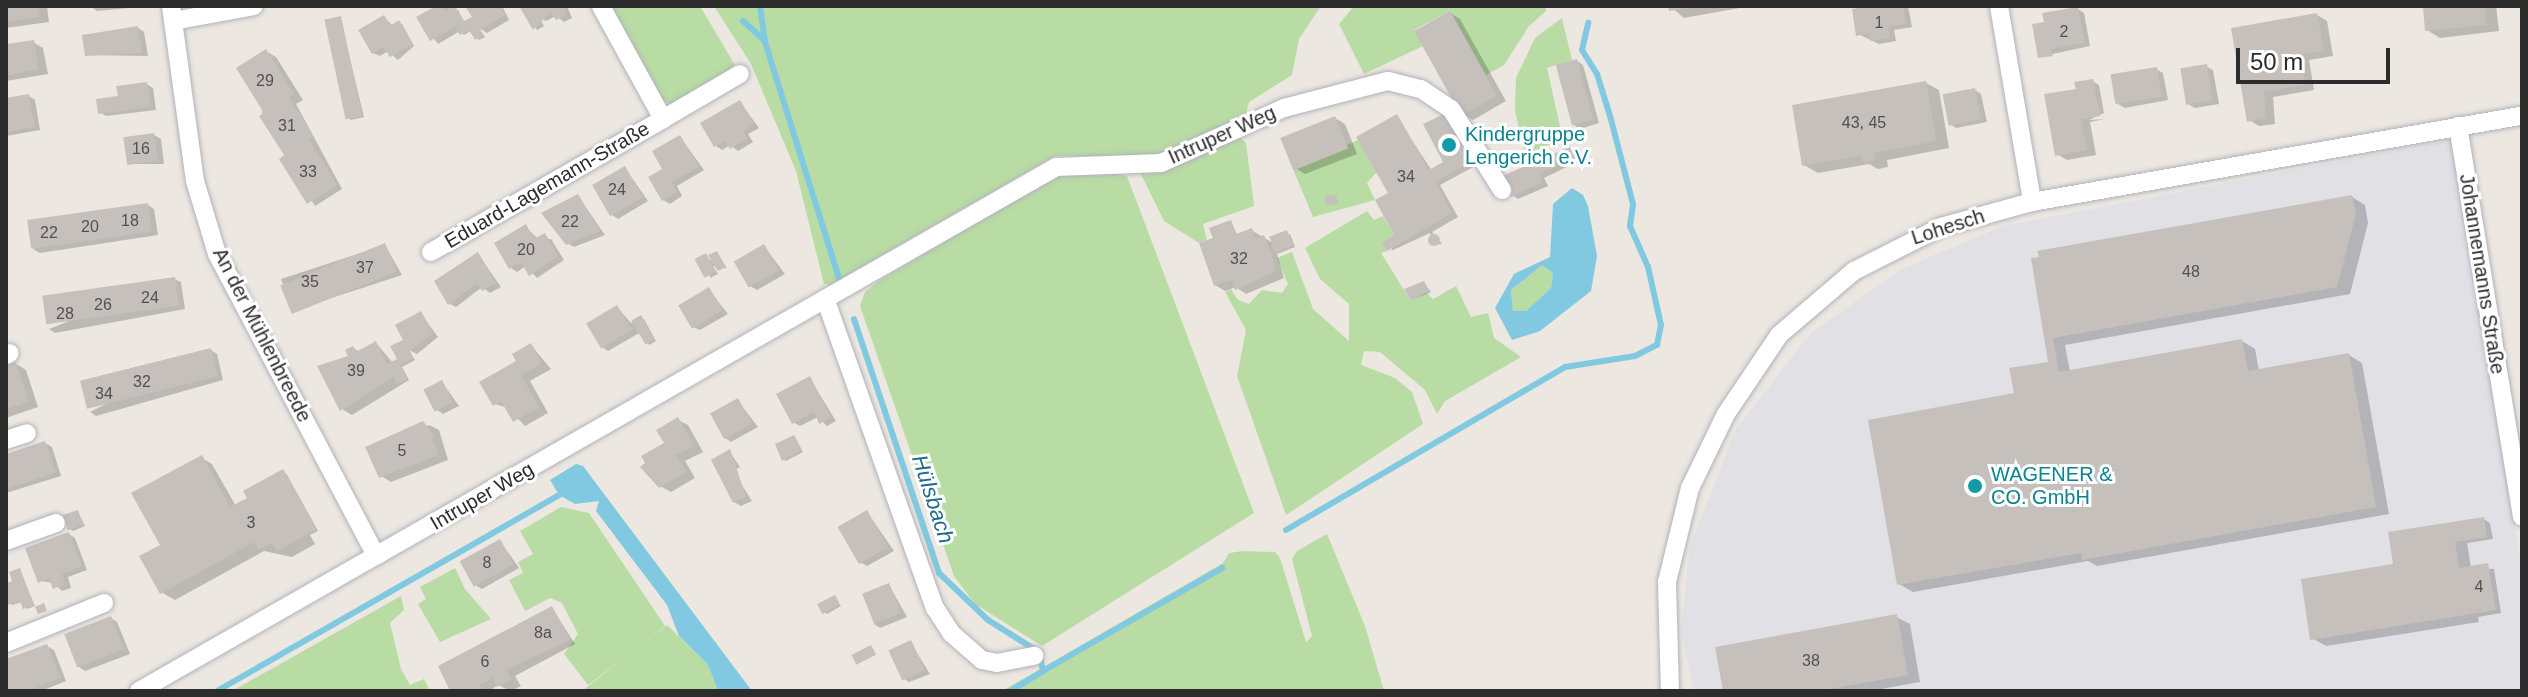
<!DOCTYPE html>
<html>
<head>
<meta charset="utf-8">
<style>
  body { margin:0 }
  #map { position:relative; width:2528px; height:697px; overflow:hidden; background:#ece7e0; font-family:Arial,sans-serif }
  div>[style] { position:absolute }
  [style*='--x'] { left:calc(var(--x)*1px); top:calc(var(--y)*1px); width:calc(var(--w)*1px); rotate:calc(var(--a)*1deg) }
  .industrial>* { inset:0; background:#e1e0e5 }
  .green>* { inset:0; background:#b8dca3 }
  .water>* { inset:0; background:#80c9e1 }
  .shadow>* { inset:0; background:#0003 }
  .stream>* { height:6px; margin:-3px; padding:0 3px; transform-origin:3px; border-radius:3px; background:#80c9e1 }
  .building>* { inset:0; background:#c5c0bc; transform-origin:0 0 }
  .round { border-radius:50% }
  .roads { filter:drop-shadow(0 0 2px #b1b2bb) drop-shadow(0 0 2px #b1b2bb) }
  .minor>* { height:18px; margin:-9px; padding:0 9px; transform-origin:9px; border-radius:9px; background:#fff }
  .dots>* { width:22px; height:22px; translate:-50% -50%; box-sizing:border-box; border:4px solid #fff; border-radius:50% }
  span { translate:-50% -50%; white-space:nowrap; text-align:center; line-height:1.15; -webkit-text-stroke:6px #fff; paint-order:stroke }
  .number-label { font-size:16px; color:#525150 }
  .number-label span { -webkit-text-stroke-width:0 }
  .culture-label { font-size:20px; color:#0d838f }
  .left { translate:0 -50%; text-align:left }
  .street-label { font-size:20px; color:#2c2c2c }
  .water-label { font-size:22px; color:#1e6a8e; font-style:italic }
  .frame { position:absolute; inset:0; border:8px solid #2c2c2c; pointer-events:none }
  .scale { position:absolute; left:2236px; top:48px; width:154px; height:36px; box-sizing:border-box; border:4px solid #2c2c2c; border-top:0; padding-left:10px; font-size:24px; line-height:28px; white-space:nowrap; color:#2c2c2c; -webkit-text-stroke:6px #fff; paint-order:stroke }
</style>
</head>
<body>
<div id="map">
  <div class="industrial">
    <i style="clip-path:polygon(2452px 139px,2522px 571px,2522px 691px,1694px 691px,1681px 632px,1690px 546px,1736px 429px,1811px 333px,1902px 269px,2003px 226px)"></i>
  </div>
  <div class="green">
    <i style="clip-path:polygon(608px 6px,700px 6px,736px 67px,672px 104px,661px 100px)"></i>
    <i style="clip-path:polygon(714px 6px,1321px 6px,1299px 39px,1292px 75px,1249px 102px,1244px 120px,1156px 156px,1055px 156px,830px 285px,824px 284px,796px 171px,751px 64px)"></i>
    <i style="clip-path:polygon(1354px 6px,1546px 6px,1546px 11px,1529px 26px,1504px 65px,1486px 75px,1450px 11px,1414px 30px,1423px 46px,1364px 74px,1339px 24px)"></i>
    <i style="clip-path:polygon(1562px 18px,1572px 60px,1547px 68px,1561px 131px,1554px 143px,1525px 154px,1515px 111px,1516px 78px,1535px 38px)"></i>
    <i style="clip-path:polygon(1241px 138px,1246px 143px,1254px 206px,1203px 224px,1207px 240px,1199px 243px,1164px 221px,1139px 170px)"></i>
    <i style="clip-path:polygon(1358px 140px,1377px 172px,1367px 183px,1375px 200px,1313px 217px,1293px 169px)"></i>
    <i style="clip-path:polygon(1087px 169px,1127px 176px,1254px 513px,1042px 646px,975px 604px,954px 576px,860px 306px,865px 292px,880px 280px,1013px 201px,1065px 173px)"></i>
    <i style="clip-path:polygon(1367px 211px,1374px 220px,1383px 216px,1394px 235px,1383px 241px,1387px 251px,1381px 253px,1411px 301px,1426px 292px,1433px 299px,1456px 286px,1471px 317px,1488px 313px,1494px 338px,1521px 357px,1445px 401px,1437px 414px,1425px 390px,1393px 363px,1380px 352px,1364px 351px,1361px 365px,1395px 378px,1412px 392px,1423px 424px,1286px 515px,1237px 376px,1246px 330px,1225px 292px,1231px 289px,1238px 300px,1249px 304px,1262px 290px,1282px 293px,1288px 284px,1277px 258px,1292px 252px,1313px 309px,1349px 341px,1349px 304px,1320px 279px,1305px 248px)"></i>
    <i style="clip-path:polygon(1542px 265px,1553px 273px,1551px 288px,1526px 311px,1513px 311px,1511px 290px)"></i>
    <i style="clip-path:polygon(561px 507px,589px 513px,665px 626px,640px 646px,667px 625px,708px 665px,718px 691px,582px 691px,624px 658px,588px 685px,564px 654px,578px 634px,562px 603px,550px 598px,525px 611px,509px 580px,523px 573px,518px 562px,533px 554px,520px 531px)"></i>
    <i style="clip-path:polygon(1327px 534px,1365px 626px,1384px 691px,1002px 691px,1223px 563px,1229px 553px,1243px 551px,1275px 552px,1280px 558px,1306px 642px,1312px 636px,1292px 559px,1297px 551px)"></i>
    <i style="clip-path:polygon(455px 568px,465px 589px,491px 619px,440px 642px,418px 604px,426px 599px,420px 587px)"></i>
    <i style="clip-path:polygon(401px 596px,404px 610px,390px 623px,401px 669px,410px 685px,424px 679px,430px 691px,232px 691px)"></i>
  </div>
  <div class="water">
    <i style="clip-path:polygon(evenodd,1572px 188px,1583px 195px,1588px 206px,1597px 256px,1591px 291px,1540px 331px,1512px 340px,1495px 308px,1514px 274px,1550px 257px,1553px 204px,1572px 188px,1542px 265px,1553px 273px,1551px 288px,1526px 311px,1513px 311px,1511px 290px,1542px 265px)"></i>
    <i style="clip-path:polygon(576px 464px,583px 466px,752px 691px,718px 691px,708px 665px,679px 636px,667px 605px,596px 511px,599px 501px,575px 504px,559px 495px,550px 480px)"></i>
  </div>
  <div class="shadow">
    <i style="clip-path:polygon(6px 6px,47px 6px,49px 22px,6px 28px)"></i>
    <i style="clip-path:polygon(90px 6px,141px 6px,141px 7px,97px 11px)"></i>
    <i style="clip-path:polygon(440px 6px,458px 10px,465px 23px,474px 18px,470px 6px,502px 6px,509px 20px,487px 33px,479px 28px,485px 37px,479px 40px,471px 31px,464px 35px,460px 31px,438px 44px,419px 18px)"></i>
    <i style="clip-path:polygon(533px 6px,567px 6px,572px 18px,564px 22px,556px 16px,546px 21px,538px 16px,544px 26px,537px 30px,522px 7px)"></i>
    <i style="clip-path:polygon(1670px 6px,1751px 6px,1684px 18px)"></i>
    <i style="clip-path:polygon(1876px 6px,1908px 6px,1912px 27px,1894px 30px,1896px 41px,1879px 44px,1858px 34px)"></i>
    <i style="clip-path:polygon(2425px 6px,2496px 6px,2499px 31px,2440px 38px,2427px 30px)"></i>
    <i style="clip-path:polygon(2078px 9px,2084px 13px,2090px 46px,2039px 57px)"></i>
    <i style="clip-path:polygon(1450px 13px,1460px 19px,1506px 101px,1473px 120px,1463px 114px)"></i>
    <i style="clip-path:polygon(2317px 15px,2327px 21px,2333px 56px,2309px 60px,2314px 90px,2273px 97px,2275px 124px,2259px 126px,2249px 120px,2233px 30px)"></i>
    <i style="clip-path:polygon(384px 17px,393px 26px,402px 24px,414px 46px,398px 60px,388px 51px,380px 56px,373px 53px)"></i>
    <i style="clip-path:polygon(340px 18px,364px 117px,351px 120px,348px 118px)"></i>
    <i style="clip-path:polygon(138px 28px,144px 32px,148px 56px,87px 55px)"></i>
    <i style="clip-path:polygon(33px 42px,43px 48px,48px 74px,6px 81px,6px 46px)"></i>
    <i style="clip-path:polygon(266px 51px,276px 57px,303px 100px,296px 104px,342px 189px,315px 206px,262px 117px)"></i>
    <i style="clip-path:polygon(1577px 61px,1583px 65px,1599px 123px,1580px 129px,1574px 125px)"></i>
    <i style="clip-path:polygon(2206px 66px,2213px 70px,2219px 104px,2195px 108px,2188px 104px)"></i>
    <i style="clip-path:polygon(2156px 69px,2163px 73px,2168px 100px,2125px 108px,2118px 104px)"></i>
    <i style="clip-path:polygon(2092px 81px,2099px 85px,2104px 113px,2089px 120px,2105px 119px,2090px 122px,2096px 155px,2067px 160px,2057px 154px)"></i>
    <i style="clip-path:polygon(1926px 83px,1939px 90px,1949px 148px,1887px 160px,1888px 167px,1878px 169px,1869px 164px,1818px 173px,1804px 165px)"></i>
    <i style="clip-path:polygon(146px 84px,153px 88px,156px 110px,106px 116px,100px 112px)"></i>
    <i style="clip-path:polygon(1975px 90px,1981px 94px,1987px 122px,1956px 128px,1950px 124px)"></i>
    <i style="clip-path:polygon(29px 96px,35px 100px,40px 130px,6px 136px,6px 100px)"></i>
    <i style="clip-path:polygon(740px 102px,759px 128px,748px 134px,753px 142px,738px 151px,730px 145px,722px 150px,716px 146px)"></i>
    <i style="clip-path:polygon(1446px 116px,1477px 165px,1440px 185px,1458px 217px,1432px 232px,1442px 244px,1433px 245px,1430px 233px,1391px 251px,1397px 236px,1391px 194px,1397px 117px,1432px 171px,1446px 163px)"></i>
    <i style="clip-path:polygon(1335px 118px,1345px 124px,1357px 154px,1305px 174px,1295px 168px)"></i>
    <i style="clip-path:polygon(154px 135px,161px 139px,164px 164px,128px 164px)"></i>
    <i style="clip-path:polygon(680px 137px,704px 170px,677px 186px,682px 196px,670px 204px,663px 200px,665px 169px)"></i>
    <i style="clip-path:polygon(1570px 150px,1579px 161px,1544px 178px,1548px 186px,1518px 199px,1512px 195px)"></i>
    <i style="clip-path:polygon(625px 168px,648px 201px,618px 219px,612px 215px)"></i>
    <i style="clip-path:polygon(578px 196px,605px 235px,574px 247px,567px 243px)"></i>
    <i style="clip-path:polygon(2352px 197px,2365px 205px,2368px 223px,2350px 294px,2065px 345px,2070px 372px,2242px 341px,2255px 349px,2259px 371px,2349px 355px,2362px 363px,2389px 514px,2097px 566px,2088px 561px,1913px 592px,1899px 584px,2016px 395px,2050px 364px,2033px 260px)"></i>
    <i style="clip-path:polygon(148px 205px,154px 209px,158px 235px,40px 253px,33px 249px)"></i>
    <i style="clip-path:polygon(1231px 222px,1237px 234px,1251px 230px,1273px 243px,1290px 234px,1295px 247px,1277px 254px,1284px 278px,1246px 294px,1236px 287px,1225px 291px,1215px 285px,1219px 239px)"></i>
    <i style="clip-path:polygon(526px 227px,538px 239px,551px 239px,564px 260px,537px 278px,526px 266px,517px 272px,511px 268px)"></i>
    <i style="clip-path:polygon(385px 245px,402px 275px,298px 309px,291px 305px,281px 279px)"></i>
    <i style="clip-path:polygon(764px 246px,785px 274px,757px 290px,750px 286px)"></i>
    <i style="clip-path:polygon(716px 253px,727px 268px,713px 266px,718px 274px,710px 278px,707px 258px,715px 263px)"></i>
    <i style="clip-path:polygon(478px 254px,501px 287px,490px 293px,482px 287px,456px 307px,450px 304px)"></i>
    <i style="clip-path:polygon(174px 279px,181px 282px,185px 309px,55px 333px,49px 329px)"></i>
    <i style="clip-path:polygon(1424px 283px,1431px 292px,1412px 300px)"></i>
    <i style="clip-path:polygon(709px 290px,728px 314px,700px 330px,693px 327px)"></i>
    <i style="clip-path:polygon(617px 307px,631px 323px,644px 319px,656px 341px,649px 345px,641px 332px,608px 351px,602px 347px)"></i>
    <i style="clip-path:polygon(421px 314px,438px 337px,417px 354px,409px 350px,415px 360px,402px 367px,409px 380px,352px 415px,342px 409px,353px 348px,360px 352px,376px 343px,393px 363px,400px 360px,403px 342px)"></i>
    <i style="clip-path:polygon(531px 345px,551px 369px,530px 381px,548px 413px,525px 426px,508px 408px,495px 404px)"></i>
    <i style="clip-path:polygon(211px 350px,217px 354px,223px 380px,96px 416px,90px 412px)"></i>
    <i style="clip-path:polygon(16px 364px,26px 370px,38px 407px,6px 418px,6px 367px)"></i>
    <i style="clip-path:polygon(810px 379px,836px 421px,827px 426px,818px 417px,800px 426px,793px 422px)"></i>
    <i style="clip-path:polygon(442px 382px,459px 406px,443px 414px,437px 410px)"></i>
    <i style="clip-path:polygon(738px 401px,758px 427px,731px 442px,725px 438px)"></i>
    <i style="clip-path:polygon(678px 420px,688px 425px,703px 452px,685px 461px,695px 478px,671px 492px,660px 486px,666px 443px)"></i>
    <i style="clip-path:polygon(429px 425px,439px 430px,448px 460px,391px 482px,381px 476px,368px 448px)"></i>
    <i style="clip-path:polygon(794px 437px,803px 452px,786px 461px,784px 460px)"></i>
    <i style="clip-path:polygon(45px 443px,52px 447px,61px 476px,6px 493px,6px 455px)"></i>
    <i style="clip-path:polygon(730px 452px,740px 467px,733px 471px,752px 501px,741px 506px,734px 502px)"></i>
    <i style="clip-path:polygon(202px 458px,212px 464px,237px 508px,286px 473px,318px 531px,310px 535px,315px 544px,292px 557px,264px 551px,175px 600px,161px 592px,162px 546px)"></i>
    <i style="clip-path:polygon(78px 512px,85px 526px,73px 531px,70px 529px)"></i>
    <i style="clip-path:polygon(867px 512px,894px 551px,867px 566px,860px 562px)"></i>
    <i style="clip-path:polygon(2484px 519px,2490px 523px,2493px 539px,2467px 543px,2471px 568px,2494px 569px,2501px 613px,2478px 617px,2479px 622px,2326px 646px,2312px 638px,2396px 566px)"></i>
    <i style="clip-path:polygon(69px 534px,75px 538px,87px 570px,68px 577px,71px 588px,62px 591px,53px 583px,40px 581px)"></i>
    <i style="clip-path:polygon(500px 541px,519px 568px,482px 589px,475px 585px)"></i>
    <i style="clip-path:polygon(19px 570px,35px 606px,27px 609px,22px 602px,12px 605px,6px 600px,6px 585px,15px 582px)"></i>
    <i style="clip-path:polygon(889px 585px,907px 617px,880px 628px,874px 624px)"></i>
    <i style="clip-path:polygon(835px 598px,841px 606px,827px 614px,825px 613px)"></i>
    <i style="clip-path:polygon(552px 608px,575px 644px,515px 676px,521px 686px,511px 691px,498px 685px,489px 691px,453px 691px)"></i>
    <i style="clip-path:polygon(1896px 617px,1910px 624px,1920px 682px,1870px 691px,1725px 691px)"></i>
    <i style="clip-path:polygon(111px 618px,117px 622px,130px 654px,85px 671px,79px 667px)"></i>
    <i style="clip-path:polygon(910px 642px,930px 674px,909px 682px,903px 678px)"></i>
    <i style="clip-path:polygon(47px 646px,54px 650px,66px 681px,41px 691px,6px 691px,6px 662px)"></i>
  </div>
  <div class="stream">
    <i style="--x:760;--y:6;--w:36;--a:82"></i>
    <i style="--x:765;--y:42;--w:250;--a:72.6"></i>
    <i style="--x:743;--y:21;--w:28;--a:42"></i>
    <i style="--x:854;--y:319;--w:268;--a:71.5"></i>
    <i style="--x:939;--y:573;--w:68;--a:43.8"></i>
    <i style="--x:988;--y:620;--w:54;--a:32.2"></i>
    <i style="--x:1286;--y:530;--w:323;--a:-30.3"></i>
    <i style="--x:1565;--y:367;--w:71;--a:-8.9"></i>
    <i style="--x:1635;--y:356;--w:25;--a:-27"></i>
    <i style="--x:1657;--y:345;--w:20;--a:-79"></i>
    <i style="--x:1661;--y:325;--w:59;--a:-102.6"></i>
    <i style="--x:1648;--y:267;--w:45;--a:-113.7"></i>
    <i style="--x:1630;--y:226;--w:22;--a:-82"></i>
    <i style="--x:1633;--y:204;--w:91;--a:-104.6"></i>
    <i style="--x:1610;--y:116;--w:44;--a:-107.2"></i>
    <i style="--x:1597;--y:74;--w:28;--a:-122"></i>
    <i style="--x:1582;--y:50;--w:28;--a:-77"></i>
    <i style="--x:1043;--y:671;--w:207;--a:-29.9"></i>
    <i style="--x:217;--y:691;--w:394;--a:-29.8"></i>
    <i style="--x:1010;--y:691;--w:39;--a:-31"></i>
    <i style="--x:1043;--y:671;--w:10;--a:-101"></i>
  </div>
  <div class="building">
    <i style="clip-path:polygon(6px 6px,38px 6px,40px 17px,6px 22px)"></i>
    <i style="clip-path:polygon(436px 6px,447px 11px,455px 6px,464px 21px,472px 17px,465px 6px,500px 6px,505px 15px,480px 30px,483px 35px,475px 40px,469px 30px,460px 35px,455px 27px,430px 41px,416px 17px)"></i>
    <i style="clip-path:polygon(519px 6px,562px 6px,567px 14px,556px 20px,551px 12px,533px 30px)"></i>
    <i style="clip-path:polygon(1668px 6px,1690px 6px,1690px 8px,1669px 11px)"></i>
    <i style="clip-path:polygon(1871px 6px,1903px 6px,1906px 24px,1888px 27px,1890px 38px,1871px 41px,1869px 33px,1856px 36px,1852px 9px)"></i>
    <i style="clip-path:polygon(2423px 6px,2484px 6px,2486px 25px,2425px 31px)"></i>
    <i style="clip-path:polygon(2078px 7px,2085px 43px,2051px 49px,2053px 56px,2038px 58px,2032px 24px,2044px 22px,2042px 13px)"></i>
    <i style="left:1450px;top:11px;width:97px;height:41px;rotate:61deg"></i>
    <i style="clip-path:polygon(2317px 13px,2324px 51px,2300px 55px,2305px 85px,2264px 92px,2266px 118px,2247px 122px,2231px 28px)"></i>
    <i style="clip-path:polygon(384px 15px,390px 26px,399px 20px,413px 44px,390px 57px,383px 47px,372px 54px,358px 30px)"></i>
    <i style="left:341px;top:16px;width:102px;height:17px;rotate:78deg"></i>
    <i style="clip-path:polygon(138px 26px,142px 53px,85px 56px,82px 35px)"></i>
    <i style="clip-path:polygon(34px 40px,38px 69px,6px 76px,6px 44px)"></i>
    <i style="clip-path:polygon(266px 49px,294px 94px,289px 97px,314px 137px,309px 140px,337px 185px,307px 204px,279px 159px,284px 155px,259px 116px,264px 113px,236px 68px)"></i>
    <i style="left:1577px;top:59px;width:63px;height:22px;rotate:75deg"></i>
    <i style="left:2207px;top:64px;width:37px;height:27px;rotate:81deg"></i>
    <i style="left:2157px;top:67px;width:30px;height:47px;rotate:81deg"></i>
    <i style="clip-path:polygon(2093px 79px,2100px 116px,2081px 119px,2087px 150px,2055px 156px,2044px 94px,2076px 89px,2074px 82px)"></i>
    <i style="clip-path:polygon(1926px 81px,1936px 141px,1874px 153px,1875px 160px,1863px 162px,1862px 156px,1802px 166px,1792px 105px)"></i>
    <i style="clip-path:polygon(147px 82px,151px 107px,98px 114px,96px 99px,118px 96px,116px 86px)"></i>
    <i style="left:1975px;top:88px;width:32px;height:33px;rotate:79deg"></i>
    <i style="clip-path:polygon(29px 94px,35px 127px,6px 132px,6px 98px)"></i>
    <i style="clip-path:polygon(740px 100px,754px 124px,743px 131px,747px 138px,730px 149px,725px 141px,714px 147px,700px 123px)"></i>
    <i style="clip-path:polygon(1446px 113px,1472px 162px,1435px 182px,1452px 213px,1387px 251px,1382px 242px,1394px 235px,1375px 200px,1388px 193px,1356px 137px,1397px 114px,1429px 170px,1443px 162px,1423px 124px)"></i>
    <i style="left:1335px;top:116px;width:35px;height:59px;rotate:68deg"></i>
    <i style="left:154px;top:133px;width:28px;height:31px;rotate:82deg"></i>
    <i style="clip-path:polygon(680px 135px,699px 167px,672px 182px,677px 192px,662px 201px,648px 177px,662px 169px,652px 151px)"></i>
    <i style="clip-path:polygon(1570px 147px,1574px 158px,1539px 174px,1542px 183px,1510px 197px,1502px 176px)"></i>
    <i style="left:625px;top:166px;width:36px;height:38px;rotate:60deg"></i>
    <i style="clip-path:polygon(578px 194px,600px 231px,566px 245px,541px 213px)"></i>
    <i style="left:1336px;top:194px;width:10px;height:12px;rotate:79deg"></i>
    <i style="clip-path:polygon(2352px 195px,2356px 214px,2337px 287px,2053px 338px,2059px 372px,2242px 339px,2248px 371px,2349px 353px,2376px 507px,2082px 560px,2081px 553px,1897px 585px,1868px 420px,2014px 393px,2009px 368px,2048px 362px,2031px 258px,2039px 257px,2037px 251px)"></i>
    <i style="left:148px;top:203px;width:29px;height:122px;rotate:82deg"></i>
    <i style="clip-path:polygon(1231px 220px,1236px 234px,1252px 228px,1256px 239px,1264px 235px,1275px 264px,1274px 272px,1235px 290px,1231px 280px,1214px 286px,1199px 243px,1213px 238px,1209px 228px)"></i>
    <i style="clip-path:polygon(526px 224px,534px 239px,545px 233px,558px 256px,529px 276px,521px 262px,509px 269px,494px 243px)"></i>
    <i style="left:1287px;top:230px;width:17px;height:19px;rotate:69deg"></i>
    <i class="round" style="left:1428px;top:234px;width:12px;height:12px"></i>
    <i style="left:385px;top:243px;width:31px;height:113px;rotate:68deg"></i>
    <i style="left:764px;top:244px;width:30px;height:35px;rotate:60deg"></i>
    <i style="clip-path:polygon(717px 251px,726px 267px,718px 271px,708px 255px)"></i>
    <i style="clip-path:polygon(478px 252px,496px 283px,482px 291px,477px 283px,448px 305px,434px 281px)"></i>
    <i style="left:706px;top:253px;width:21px;height:13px;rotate:62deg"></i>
    <i style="left:175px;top:277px;width:29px;height:134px;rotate:82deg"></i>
    <i style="clip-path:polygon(1424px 281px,1429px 291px,1411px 301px,1404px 289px)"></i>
    <i style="left:709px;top:287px;width:27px;height:36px;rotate:59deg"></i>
    <i style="left:617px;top:305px;width:29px;height:36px;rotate:59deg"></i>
    <i style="clip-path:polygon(421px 311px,433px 333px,410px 351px,413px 358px,400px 365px,407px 379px,396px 384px,394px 377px,340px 411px,317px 366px,348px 356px,345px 350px,353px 346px,356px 352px,376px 341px,387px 364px,397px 359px,390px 346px,403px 340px,395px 325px)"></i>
    <i style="left:641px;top:315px;width:28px;height:11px;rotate:60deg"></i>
    <i style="clip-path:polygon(531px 343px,542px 363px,521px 375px,539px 407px,513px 422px,501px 401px,493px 406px,479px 382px,516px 361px,512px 354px)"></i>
    <i style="left:211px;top:348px;width:29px;height:135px;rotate:76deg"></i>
    <i style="clip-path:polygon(16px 362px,29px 402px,6px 409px,6px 365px)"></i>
    <i style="clip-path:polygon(810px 376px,831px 418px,819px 424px,814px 412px,792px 424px,776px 394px)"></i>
    <i style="left:442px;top:380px;width:25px;height:21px;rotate:63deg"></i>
    <i style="left:738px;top:398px;width:29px;height:32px;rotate:61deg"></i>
    <i style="clip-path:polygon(678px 417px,694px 446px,676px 455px,686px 472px,659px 488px,640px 467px,645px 463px,641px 456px,664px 443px,656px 430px)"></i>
    <i style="clip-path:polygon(423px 421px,435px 437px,432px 439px,439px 455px,379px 478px,365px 447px)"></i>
    <i style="clip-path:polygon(794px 435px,802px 450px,782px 461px,775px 444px)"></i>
    <i style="clip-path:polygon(45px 441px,56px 473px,6px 489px,6px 454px)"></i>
    <i style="clip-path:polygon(730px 449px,746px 497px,733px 503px,711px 460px)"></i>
    <i style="clip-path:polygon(202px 455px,230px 507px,247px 498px,243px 491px,283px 469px,317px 529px,277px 551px,272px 543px,259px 550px,254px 542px,160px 594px,139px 556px,160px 545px,131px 493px)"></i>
    <i style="left:78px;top:510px;width:16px;height:16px;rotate:72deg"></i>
    <i style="left:867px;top:510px;width:43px;height:34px;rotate:60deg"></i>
    <i style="clip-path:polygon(2484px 517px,2487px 537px,2455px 542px,2459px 568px,2488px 563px,2496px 610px,2310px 640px,2301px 579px,2393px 564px,2388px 532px)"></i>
    <i style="clip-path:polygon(69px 532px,82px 566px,62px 574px,65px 584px,53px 589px,49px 578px,38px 583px,25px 548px)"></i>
    <i style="left:500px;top:539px;width:29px;height:46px;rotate:61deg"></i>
    <i style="clip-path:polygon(20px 568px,34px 605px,23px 609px,20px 601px,8px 605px,6px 601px,6px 583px,12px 581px,9px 572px)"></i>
    <i style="left:889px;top:583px;width:32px;height:29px;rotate:68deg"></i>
    <i style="left:835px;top:595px;width:11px;height:20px;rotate:63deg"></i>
    <i style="clip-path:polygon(44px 603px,47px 611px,38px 614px,35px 607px)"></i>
    <i style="clip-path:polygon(552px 606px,570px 640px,506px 670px,512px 680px,497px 687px,493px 678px,479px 685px,483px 691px,450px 691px,438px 666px)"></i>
    <i style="clip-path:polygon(1897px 614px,1908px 675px,1818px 691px,1723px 691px,1715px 647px)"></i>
    <i style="left:111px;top:616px;width:36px;height:50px;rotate:69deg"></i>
    <i style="left:911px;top:640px;width:33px;height:25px;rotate:65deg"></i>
    <i style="clip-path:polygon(47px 644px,61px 678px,27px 691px,6px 691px,6px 659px)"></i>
    <i style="left:871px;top:645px;width:11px;height:22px;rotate:63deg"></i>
  </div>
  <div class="roads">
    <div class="minor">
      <i style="--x:171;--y:6;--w:177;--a:82.2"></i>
      <i style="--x:195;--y:181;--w:76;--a:73.2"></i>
      <i style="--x:217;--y:254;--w:341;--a:62.2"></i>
      <i style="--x:1999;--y:6;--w:199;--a:80.4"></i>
      <i style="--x:173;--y:21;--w:82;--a:-10.5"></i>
      <i style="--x:663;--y:119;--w:89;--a:-30.3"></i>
      <i style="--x:2458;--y:126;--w:396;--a:80.7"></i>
      <i style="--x:431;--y:252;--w:267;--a:-29.8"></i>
      <i style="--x:663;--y:119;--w:129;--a:-118.8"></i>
      <i style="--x:826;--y:301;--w:326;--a:70.5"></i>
      <i style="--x:935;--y:608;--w:30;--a:57"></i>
      <i style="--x:951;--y:633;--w:41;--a:41.1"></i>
      <i style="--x:982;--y:660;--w:15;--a:11"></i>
      <i style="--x:997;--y:663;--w:38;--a:-11"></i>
      <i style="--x:6;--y:355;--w:4;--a:-27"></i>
      <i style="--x:6;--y:440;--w:22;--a:-18"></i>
      <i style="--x:6;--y:541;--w:53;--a:-19.8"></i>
      <i style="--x:6;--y:643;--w:106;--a:-22.2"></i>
      <i style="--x:139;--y:691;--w:1056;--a:-29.74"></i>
      <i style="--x:1056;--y:167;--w:105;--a:-2.2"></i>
      <i style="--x:1161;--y:163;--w:135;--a:-24.1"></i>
      <i style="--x:1284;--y:108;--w:107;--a:-14.6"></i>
      <i style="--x:1388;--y:81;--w:34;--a:14"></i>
      <i style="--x:1421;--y:89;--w:36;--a:34"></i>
      <i style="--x:1451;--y:109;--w:96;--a:57.8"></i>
      <i style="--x:1670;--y:691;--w:109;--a:-91.6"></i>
      <i style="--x:1667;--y:582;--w:97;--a:-76.3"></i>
      <i style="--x:1690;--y:488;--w:82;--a:-64.1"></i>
      <i style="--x:1726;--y:414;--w:95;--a:-56.1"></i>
      <i style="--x:1779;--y:335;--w:99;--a:-40.5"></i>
      <i style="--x:1854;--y:271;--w:97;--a:-26.8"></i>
      <i style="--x:1941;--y:227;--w:94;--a:-15.4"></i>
      <i style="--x:2032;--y:202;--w:497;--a:-10"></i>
    </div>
  </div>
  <div class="dots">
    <i style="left:1449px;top:145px;background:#0f9aa8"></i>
    <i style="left:1975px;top:486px;background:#0f9aa8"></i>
  </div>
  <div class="number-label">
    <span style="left:1879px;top:23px">1</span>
    <span style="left:2064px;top:32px">2</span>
    <span style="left:265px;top:81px">29</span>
    <span style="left:1864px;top:123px">43, 45</span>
    <span style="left:287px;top:126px">31</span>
    <span style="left:141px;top:149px">16</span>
    <span style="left:308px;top:172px">33</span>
    <span style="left:1406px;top:177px">34</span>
    <span style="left:617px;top:190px">24</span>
    <span style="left:130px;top:221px">18</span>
    <span style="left:570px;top:222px">22</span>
    <span style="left:90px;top:227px">20</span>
    <span style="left:49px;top:233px">22</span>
    <span style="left:526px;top:250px">20</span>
    <span style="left:1239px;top:259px">32</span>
    <span style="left:365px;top:268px">37</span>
    <span style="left:2191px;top:272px">48</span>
    <span style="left:310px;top:282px">35</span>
    <span style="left:150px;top:298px">24</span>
    <span style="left:103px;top:305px">26</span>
    <span style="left:65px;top:314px">28</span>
    <span style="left:356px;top:371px">39</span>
    <span style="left:142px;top:382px">32</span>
    <span style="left:104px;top:394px">34</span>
    <span style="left:402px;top:451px">5</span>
    <span style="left:251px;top:523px">3</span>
    <span style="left:487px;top:563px">8</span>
    <span style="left:2479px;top:587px">4</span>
    <span style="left:543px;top:633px">8a</span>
    <span style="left:1811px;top:661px">38</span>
    <span style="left:485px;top:662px">6</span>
  </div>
  <div class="culture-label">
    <span class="left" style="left:1465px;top:146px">Kindergruppe<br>Lengerich e.V.</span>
    <span class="left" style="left:1991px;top:486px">WAGENER &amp;<br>CO. GmbH</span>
  </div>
  <div class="street-label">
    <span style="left:1222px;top:135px;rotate:-24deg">Intruper Weg</span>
    <span style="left:547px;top:185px;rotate:-30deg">Eduard-Lagemann-Straße</span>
    <span style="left:1948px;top:227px;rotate:-18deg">Lohesch</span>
    <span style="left:2482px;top:274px;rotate:81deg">Johannemanns Straße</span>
    <span style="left:262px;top:335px;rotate:63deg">An der Mühlenbreede</span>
    <span style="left:482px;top:496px;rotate:-30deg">Intruper Weg</span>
  </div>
  <div class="water-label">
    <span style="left:933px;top:499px;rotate:72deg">Hülsbach</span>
  </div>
  <div class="frame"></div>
  <div class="scale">50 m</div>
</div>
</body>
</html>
